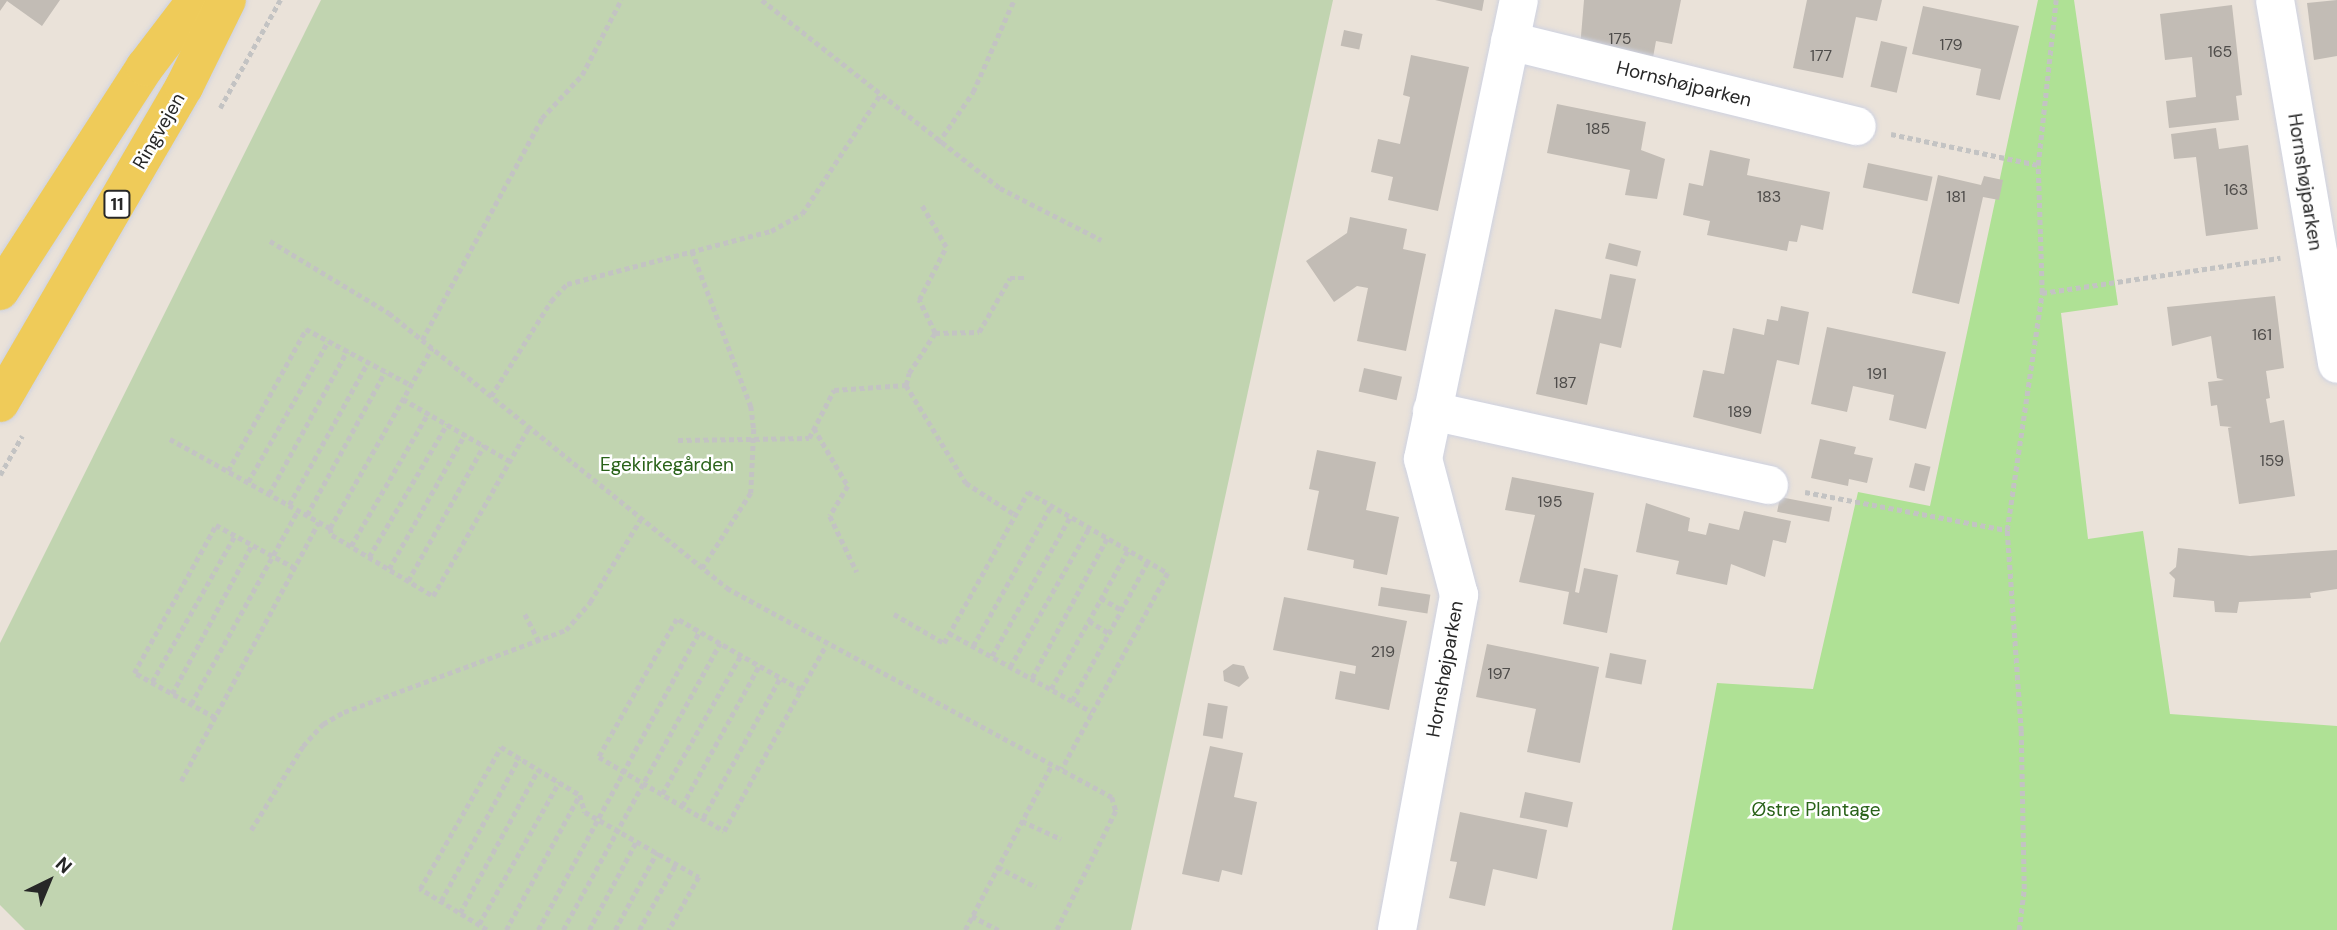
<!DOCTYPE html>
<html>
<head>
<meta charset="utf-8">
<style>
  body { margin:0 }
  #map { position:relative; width:2337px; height:930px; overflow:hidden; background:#eae2d9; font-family:"DM Sans",sans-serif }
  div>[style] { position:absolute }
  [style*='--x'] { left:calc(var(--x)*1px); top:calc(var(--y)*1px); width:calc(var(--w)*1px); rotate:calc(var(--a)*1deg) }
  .green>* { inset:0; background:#afe195 }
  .cemetery>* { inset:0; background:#c1d4b0 }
  .building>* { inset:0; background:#c2bcb5; transform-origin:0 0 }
  .path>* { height:4.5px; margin-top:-2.25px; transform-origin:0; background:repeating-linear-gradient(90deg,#c3c3c3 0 5px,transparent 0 8.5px) }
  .roads { filter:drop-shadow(0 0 2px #ced2e1) drop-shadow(0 0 2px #ced2e1) }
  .street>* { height:38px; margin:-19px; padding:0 19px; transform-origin:19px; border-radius:19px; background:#fff }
  .primary>* { height:38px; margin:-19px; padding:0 19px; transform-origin:19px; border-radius:19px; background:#efcb59 }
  span { translate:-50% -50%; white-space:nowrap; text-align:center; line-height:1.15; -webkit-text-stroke:5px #fff; paint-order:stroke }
  .number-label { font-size:16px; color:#4e4c4a }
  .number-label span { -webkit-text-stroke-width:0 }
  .shield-label span { padding:2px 5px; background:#fff; border:2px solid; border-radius:5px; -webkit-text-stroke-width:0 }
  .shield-label { font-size:18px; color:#272727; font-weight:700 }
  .street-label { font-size:19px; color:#272727 }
  .park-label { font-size:19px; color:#296219 }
  .north { position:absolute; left:14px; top:846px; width:70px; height:70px; -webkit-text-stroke:5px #fff; paint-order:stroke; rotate:43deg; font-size:19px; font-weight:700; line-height:28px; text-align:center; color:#272727 }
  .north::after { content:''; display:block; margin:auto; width:24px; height:32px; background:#272727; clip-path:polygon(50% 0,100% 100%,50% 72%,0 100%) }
</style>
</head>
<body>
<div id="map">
  <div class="green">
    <i style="clip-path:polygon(2038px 0,2074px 0,2118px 305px,2061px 313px,2088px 539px,2143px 531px,2170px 714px,2337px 726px,2337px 930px,1672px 930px,1717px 683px,1813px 689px,1858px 492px,1930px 506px)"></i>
  </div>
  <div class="cemetery">
    <i style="clip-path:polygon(321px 0,1333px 0,1131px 930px,25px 930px,0 905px,0 643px)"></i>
  </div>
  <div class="building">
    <i style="clip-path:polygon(0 0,60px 0,42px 26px,7px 1px,0 11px)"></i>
    <i style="clip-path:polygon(1435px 0,1484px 0,1482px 11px)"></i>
    <i style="clip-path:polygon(1584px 0,1681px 0,1672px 44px,1656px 41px,1652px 63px,1580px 48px)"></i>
    <i style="clip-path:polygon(1807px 0,1882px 0,1877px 21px,1856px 17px,1843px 78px,1793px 68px)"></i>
    <i style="clip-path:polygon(2337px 0,2337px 56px,2314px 60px,2307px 3px)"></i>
    <i style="clip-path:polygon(2232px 5px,2242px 95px,2236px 96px,2239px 120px,2169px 128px,2166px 101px,2196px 97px,2192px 57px,2165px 60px,2160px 14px)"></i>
    <i style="clip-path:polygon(1923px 6px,2019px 26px,2000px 100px,1976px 95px,1981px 69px,1912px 54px)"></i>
    <i style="left:1344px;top:30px;width:19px;height:16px;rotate:12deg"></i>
    <i style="left:1881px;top:41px;width:27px;height:47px;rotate:13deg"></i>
    <i style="clip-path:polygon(1411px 55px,1469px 67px,1438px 211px,1388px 200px,1393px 177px,1371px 172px,1378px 139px,1400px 144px,1410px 97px,1403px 95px)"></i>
    <i style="clip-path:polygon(1557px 104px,1646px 122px,1641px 150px,1665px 159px,1657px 199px,1625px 195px,1630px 170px,1547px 153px)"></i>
    <i style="clip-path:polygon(2216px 128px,2219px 149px,2248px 145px,2258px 229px,2206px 236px,2196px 157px,2174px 159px,2171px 134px)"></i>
    <i style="clip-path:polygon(1710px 150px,1750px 159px,1747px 175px,1830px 192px,1823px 230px,1801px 225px,1797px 242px,1789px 241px,1787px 251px,1707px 235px,1710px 221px,1683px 215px,1689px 183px,1703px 186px)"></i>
    <i style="left:1868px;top:163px;width:66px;height:25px;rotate:12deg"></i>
    <i style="clip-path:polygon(1938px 175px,1981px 185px,1984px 176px,2003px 180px,1999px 200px,1983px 197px,1959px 304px,1912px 293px)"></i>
    <i style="clip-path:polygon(1350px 217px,1407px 229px,1403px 249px,1426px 254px,1406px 351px,1357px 341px,1368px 288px,1357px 286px,1334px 302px,1306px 261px,1347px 233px)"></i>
    <i style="left:1609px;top:243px;width:33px;height:16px;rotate:14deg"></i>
    <i style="clip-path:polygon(1610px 274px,1636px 279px,1621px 348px,1600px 343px,1587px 405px,1536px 394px,1555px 309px,1601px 319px)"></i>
    <i style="clip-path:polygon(2275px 296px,2284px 368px,2266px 371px,2270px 398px,2266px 399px,2270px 423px,2284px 420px,2295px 496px,2239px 504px,2228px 428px,2232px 427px,2220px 426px,2217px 405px,2211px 406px,2208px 382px,2224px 380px,2217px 378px,2211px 336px,2172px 346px,2167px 307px)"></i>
    <i style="clip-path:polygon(1781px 306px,1809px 312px,1799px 365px,1777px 360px,1761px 434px,1693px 417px,1703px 370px,1724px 374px,1733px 328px,1764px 335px,1767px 319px,1778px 321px)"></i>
    <i style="clip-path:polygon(1827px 327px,1946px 352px,1926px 429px,1889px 420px,1894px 395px,1853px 386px,1847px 412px,1811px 404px)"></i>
    <i style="left:1364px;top:368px;width:39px;height:24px;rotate:13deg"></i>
    <i style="clip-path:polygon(1820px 439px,1856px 447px,1854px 454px,1873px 458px,1867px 483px,1849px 479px,1848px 486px,1811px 478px)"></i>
    <i style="clip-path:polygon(1317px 450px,1376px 462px,1366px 510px,1399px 517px,1387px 575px,1353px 568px,1354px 560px,1307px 550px,1319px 491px,1309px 489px)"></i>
    <i style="left:1915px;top:463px;width:16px;height:25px;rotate:14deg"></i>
    <i style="clip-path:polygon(1512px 477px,1594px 493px,1575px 592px,1579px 593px,1584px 568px,1618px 575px,1607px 633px,1563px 624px,1569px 592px,1519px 582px,1535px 515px,1505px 510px)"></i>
    <i style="left:1780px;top:497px;width:53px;height:15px;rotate:11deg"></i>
    <i style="clip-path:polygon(1646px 503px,1690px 518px,1688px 531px,1706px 535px,1709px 523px,1739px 530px,1744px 511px,1791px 521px,1786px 543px,1773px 540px,1765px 577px,1731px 564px,1727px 585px,1676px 574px,1679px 561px,1636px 552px)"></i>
    <i style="clip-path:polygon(2178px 548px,2250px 556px,2337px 550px,2337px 589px,2310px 593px,2311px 598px,2239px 602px,2237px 613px,2215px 612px,2214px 601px,2173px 597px,2175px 579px,2169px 573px,2176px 567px)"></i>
    <i style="left:1381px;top:587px;width:50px;height:19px;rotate:9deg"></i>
    <i style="clip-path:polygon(1284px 597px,1407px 621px,1389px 710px,1335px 699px,1340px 671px,1355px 674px,1356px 666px,1273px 650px)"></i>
    <i style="clip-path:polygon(1487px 644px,1599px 667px,1580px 763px,1527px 752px,1536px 709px,1476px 697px)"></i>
    <i style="left:1610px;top:653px;width:37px;height:25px;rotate:11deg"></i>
    <i style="clip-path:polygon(1233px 664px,1244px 666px,1249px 678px,1239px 687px,1224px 681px,1223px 671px)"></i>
    <i style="left:1208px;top:703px;width:20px;height:33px;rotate:9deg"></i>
    <i style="clip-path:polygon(1210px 746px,1243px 753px,1234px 797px,1257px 802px,1242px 875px,1222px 870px,1219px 882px,1182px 874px)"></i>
    <i style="left:1525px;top:792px;width:49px;height:26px;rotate:12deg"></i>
    <i style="clip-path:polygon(1460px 812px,1547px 830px,1537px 879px,1493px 869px,1485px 906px,1449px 898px,1457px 862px,1450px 861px)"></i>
  </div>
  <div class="path">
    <i style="--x:762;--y:0;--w:303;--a:38.3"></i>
    <i style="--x:1000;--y:188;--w:114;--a:27.2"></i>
    <i style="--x:220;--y:108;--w:124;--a:-60.9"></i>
    <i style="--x:1891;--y:134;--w:150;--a:11.9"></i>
    <i style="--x:938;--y:143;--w:62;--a:-55.5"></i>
    <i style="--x:973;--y:92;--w:101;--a:-66"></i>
    <i style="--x:270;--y:241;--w:139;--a:31.2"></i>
    <i style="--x:389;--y:313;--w:436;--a:39.1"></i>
    <i style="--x:727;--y:588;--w:438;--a:28.5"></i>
    <i style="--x:1112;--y:797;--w:15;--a:74"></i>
    <i style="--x:1116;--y:811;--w:133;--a:116.4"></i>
    <i style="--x:692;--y:251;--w:166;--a:69.2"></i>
    <i style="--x:751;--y:406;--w:23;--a:83"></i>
    <i style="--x:754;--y:429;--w:64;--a:92.7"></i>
    <i style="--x:751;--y:493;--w:90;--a:122.8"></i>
    <i style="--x:2042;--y:293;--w:241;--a:-8.4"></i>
    <i style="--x:935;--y:333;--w:44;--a:-1.3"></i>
    <i style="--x:979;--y:332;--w:62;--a:-60.1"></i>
    <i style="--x:1010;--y:278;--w:15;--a:0"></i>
    <i style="--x:422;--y:340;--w:252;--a:-61.6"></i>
    <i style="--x:542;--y:118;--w:59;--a:-47.1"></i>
    <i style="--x:582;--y:75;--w:85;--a:-62.5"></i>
    <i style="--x:906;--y:385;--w:12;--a:-76"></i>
    <i style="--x:909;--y:373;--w:48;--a:-57"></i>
    <i style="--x:935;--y:333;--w:37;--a:-116"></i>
    <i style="--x:919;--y:300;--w:59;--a:-63"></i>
    <i style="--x:946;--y:247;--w:50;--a:-120.2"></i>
    <i style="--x:491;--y:396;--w:112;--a:-57.7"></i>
    <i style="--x:551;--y:301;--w:23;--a:-47"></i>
    <i style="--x:567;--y:284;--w:211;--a:-14.6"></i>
    <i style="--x:771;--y:231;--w:35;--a:-29"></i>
    <i style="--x:802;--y:214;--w:142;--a:-56.8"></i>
    <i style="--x:403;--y:399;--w:124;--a:30.1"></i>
    <i style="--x:814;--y:428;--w:67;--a:59.6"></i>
    <i style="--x:848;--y:486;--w:35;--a:121"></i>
    <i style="--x:830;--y:516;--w:62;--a:64.3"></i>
    <i style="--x:170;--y:439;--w:183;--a:29.1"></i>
    <i style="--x:330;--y:528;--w:7;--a:74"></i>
    <i style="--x:332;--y:535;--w:118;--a:31.1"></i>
    <i style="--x:433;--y:596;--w:194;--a:-60.4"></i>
    <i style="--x:678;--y:440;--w:131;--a:-0.9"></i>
    <i style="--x:809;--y:438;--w:54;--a:-62.5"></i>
    <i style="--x:834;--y:390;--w:72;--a:-4"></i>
    <i style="--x:906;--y:385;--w:115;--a:58.5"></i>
    <i style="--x:966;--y:483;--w:57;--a:32.9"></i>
    <i style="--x:228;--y:471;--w:162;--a:-61.2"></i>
    <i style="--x:306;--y:329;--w:119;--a:28.1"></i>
    <i style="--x:0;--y:475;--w:45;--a:-60.6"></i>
    <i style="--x:248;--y:482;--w:162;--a:-60.4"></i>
    <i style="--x:1805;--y:492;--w:206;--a:10.7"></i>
    <i style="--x:269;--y:494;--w:163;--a:-61.4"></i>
    <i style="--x:289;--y:505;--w:163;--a:-61.1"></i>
    <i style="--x:307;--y:515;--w:163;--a:-61.4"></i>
    <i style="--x:330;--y:528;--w:207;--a:-60.5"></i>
    <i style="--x:351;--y:546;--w:154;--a:-59.9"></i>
    <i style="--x:369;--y:557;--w:154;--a:-59.6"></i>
    <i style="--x:389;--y:569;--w:155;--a:-60.6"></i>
    <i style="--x:408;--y:581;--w:156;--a:-60.8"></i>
    <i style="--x:1101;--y:598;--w:24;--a:30"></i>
    <i style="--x:525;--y:614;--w:31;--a:63"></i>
    <i style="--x:894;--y:614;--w:58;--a:30.1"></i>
    <i style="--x:944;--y:643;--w:173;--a:-60.9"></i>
    <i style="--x:1028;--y:492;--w:162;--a:30.1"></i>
    <i style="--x:1168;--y:573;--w:223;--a:118.4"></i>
    <i style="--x:1089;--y:621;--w:23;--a:31"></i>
    <i style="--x:949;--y:633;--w:163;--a:28.9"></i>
    <i style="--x:973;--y:646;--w:160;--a:-60.9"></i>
    <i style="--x:992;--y:656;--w:159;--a:-60.7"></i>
    <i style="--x:1010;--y:667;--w:160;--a:-60.4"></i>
    <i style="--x:1032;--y:678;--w:159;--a:-61.8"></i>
    <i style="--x:152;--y:682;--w:169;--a:-60.5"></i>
    <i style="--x:1051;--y:689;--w:159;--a:-61"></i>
    <i style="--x:801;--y:690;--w:143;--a:-150.2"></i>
    <i style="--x:677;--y:619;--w:159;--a:119.5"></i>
    <i style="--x:599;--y:757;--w:145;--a:30.6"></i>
    <i style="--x:724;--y:831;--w:161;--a:-61.4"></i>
    <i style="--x:801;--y:690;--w:51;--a:-60.9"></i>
    <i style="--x:172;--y:694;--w:169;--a:-61.8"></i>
    <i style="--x:1072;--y:701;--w:159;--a:-61.5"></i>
    <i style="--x:191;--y:704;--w:222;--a:-61.1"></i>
    <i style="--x:215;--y:718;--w:93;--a:-150.9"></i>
    <i style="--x:134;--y:673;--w:169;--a:-61"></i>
    <i style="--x:216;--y:525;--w:90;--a:28.6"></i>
    <i style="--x:181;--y:781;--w:293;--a:-62"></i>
    <i style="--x:662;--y:794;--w:160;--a:-60.4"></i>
    <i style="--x:682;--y:806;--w:160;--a:-61.2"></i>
    <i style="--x:703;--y:818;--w:160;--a:-61.2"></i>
    <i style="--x:1022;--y:821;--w:43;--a:24.8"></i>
    <i style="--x:251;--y:830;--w:99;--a:-58.2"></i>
    <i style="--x:303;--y:746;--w:30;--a:-48"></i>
    <i style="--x:323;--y:724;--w:24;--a:-30"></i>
    <i style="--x:344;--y:712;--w:237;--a:-20.3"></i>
    <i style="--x:566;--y:630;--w:37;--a:-49"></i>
    <i style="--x:590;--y:602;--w:96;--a:-58.6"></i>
    <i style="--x:998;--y:867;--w:43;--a:27.8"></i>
    <i style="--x:441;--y:901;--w:163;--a:-61.4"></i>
    <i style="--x:460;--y:913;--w:163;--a:-61.4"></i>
    <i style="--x:972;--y:916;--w:30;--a:28"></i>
    <i style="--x:479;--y:924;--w:163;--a:-60.6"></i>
    <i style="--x:487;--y:930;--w:79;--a:-148.5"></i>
    <i style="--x:420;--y:889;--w:163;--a:-60.3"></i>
    <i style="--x:501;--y:747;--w:92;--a:31.3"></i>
    <i style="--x:580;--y:795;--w:18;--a:74"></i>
    <i style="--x:585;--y:812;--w:131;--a:29.7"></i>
    <i style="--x:699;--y:877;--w:61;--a:119.5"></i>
    <i style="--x:506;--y:930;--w:153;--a:-61.4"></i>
    <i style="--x:538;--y:930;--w:340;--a:-61.6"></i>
    <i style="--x:563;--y:930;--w:327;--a:-61.3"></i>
    <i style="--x:589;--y:930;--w:102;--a:-61.9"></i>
    <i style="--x:615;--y:930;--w:89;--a:-61.7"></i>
    <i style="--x:639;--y:930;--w:76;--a:-60.7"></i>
    <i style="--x:965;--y:930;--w:187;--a:-62.3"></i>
    <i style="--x:2019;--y:930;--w:41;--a:-83"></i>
    <i style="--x:2024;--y:889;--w:158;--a:-91.1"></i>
    <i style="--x:2021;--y:731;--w:201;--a:-94"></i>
    <i style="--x:2007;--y:530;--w:240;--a:-81.6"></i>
    <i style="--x:2042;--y:293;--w:128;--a:-91.8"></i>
    <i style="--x:2038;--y:165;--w:166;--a:-83.8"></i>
  </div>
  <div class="roads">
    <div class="street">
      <i style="--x:2275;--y:0;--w:369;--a:80.3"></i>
      <i style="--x:1510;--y:41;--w:357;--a:13.8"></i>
      <i style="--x:1432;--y:411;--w:345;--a:12.4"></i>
      <i style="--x:1397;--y:930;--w:341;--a:-79.5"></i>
      <i style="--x:1459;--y:595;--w:141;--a:-104.8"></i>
      <i style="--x:1423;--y:459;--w:469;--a:-78.2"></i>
    </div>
    <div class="primary">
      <i style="--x:0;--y:291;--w:267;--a:-57.1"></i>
      <i style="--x:145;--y:67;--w:84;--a:-52.7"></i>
      <i style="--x:0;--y:403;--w:366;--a:-59.8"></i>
      <i style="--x:184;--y:87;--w:97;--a:-63.7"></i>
    </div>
  </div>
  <div class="number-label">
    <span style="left:1620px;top:39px">175</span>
    <span style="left:1951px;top:45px">179</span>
    <span style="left:2220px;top:52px">165</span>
    <span style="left:1821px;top:56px">177</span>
    <span style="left:1598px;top:129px">185</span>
    <span style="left:2236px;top:190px">163</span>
    <span style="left:1769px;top:197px">183</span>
    <span style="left:1956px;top:197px">181</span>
    <span style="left:2262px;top:335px">161</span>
    <span style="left:1877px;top:374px">191</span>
    <span style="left:1565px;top:383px">187</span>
    <span style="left:1740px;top:412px">189</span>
    <span style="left:2272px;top:461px">159</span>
    <span style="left:1550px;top:502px">195</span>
    <span style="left:1383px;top:652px">219</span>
    <span style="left:1499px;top:674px">197</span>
  </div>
  <div class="shield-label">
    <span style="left:117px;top:204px">11</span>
  </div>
  <div class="street-label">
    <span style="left:1684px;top:84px;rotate:14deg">Hornshøjparken</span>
    <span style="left:159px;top:131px;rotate:-60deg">Ringvejen</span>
    <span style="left:2305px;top:182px;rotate:81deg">Hornshøjparken</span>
    <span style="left:1445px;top:669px;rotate:-80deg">Hornshøjparken</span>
  </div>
  <div class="park-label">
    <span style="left:667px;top:465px">Egekirkegården</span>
    <span style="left:1816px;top:810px">Østre Plantage</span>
  </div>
  <div class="north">N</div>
</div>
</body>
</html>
